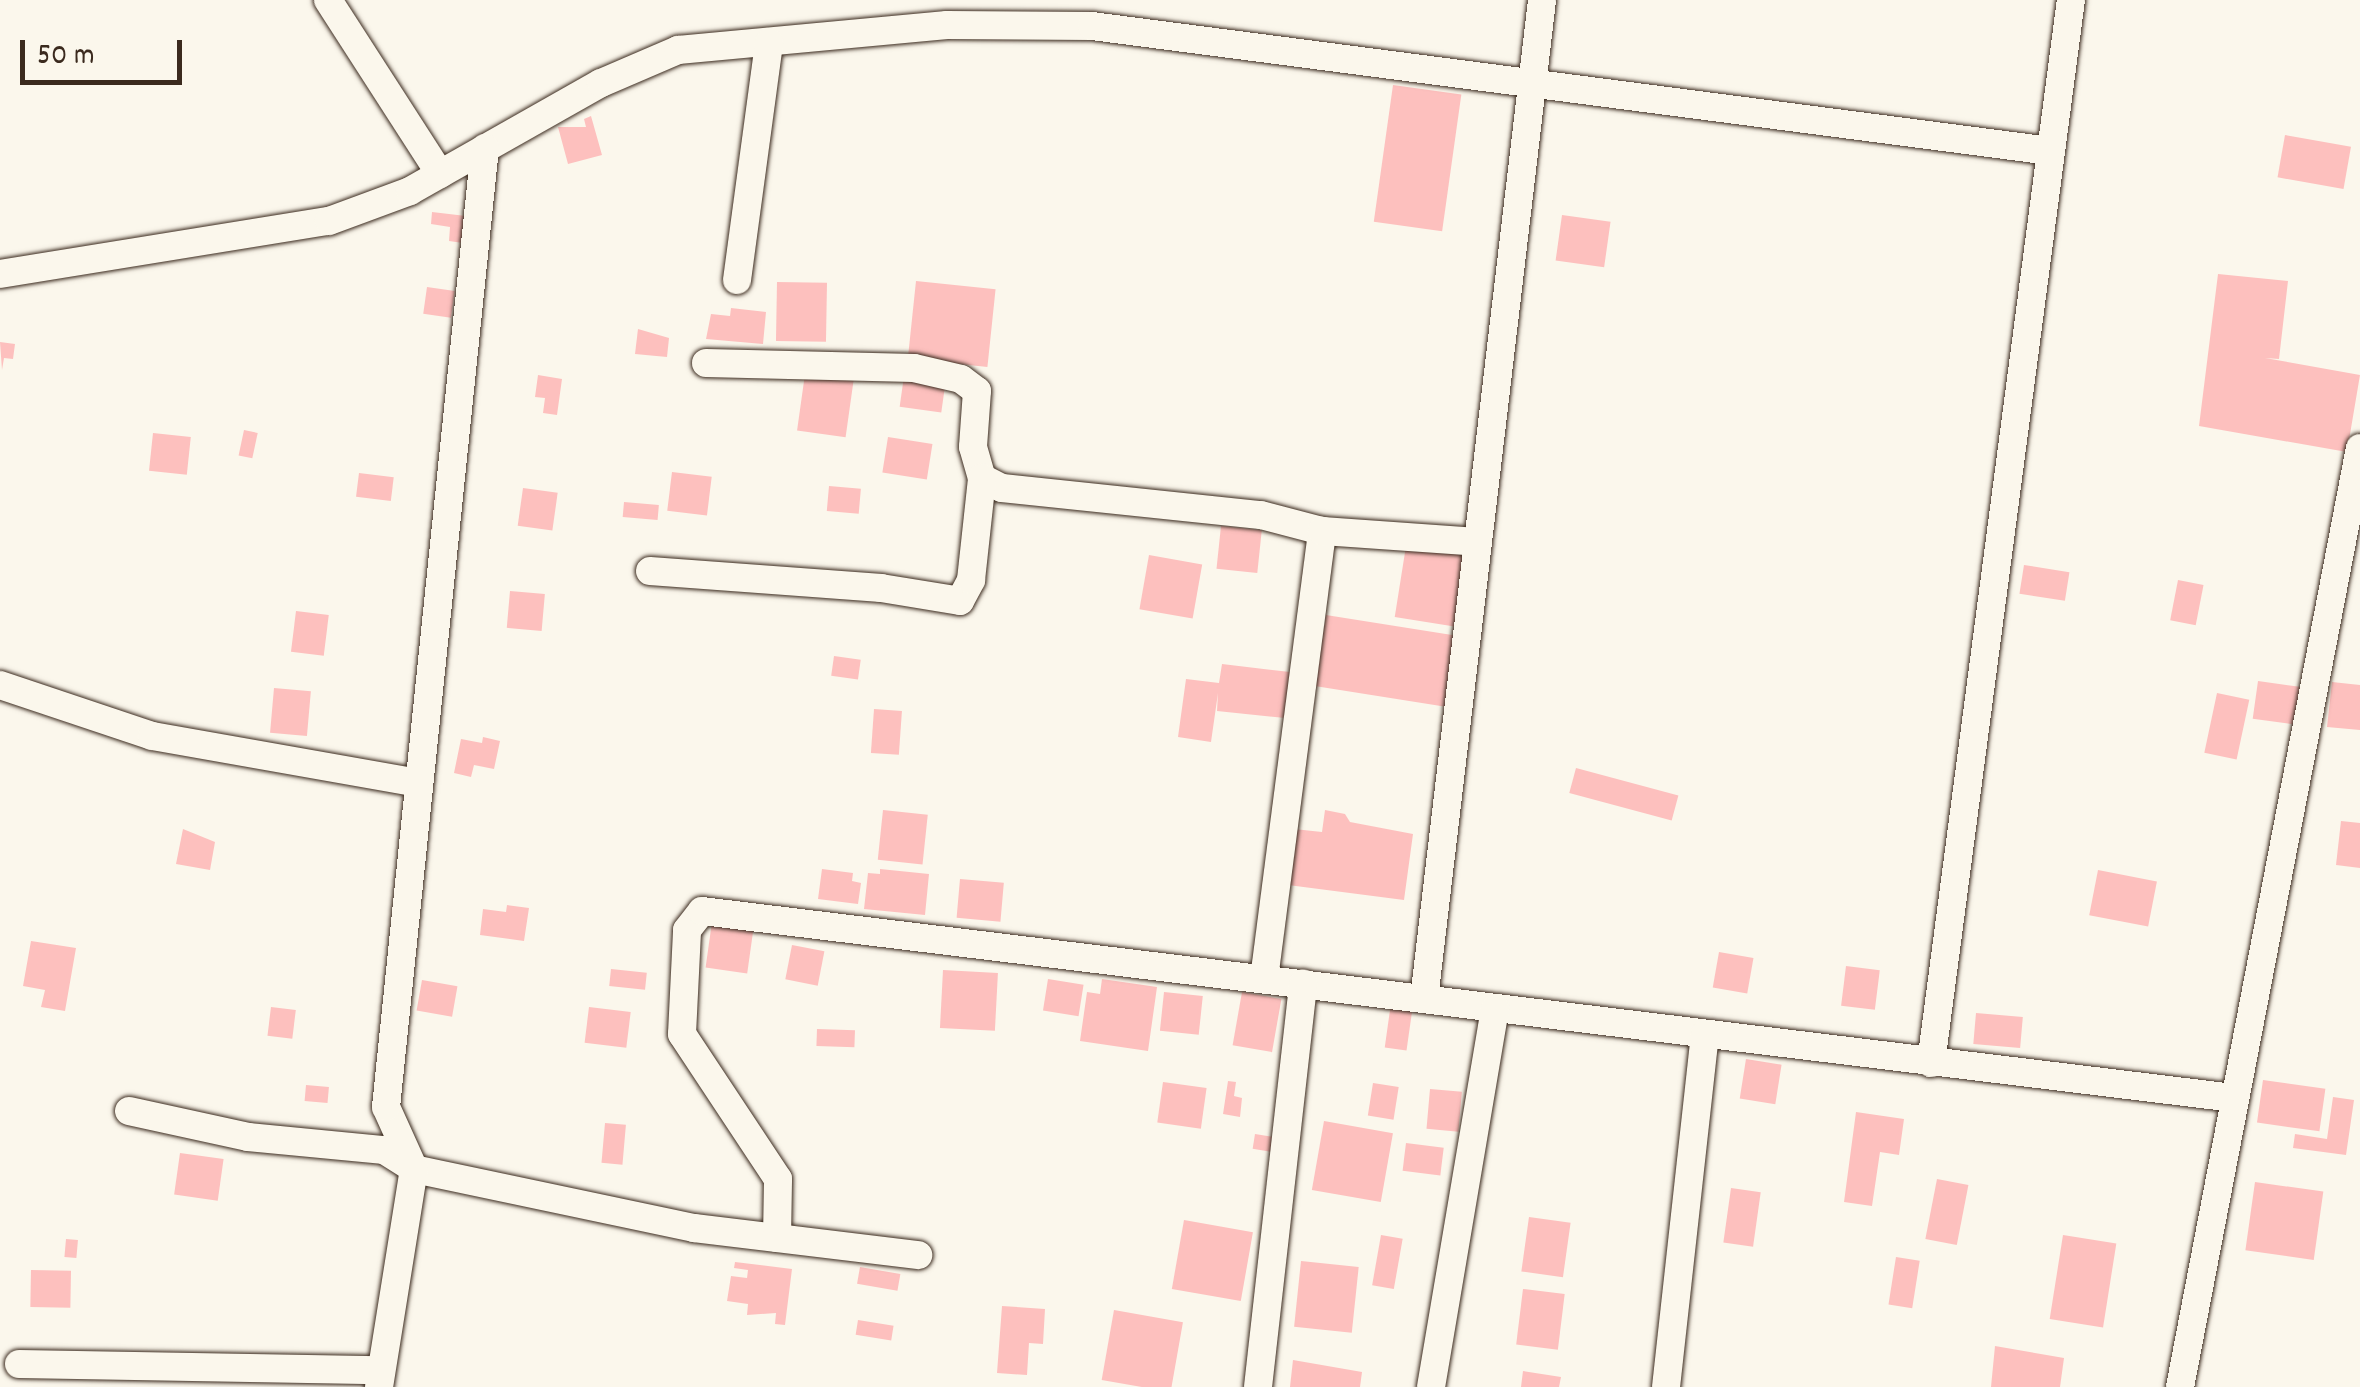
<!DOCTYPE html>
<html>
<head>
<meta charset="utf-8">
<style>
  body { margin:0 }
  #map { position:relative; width:2360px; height:1387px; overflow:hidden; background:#fbf7ec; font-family:Dekko,sans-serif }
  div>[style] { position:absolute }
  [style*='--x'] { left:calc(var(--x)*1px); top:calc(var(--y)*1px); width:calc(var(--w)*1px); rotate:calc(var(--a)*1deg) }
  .building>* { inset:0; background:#fdc0be; transform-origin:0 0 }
  .roads { filter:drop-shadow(0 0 2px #3b2a1e) drop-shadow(0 0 2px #3b2a1e) }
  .minor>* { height:28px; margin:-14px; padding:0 14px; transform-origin:14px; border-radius:14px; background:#fbf7ec }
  span { translate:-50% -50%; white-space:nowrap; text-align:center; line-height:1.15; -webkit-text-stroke:8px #fbf7ec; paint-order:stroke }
  .scale { position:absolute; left:20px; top:40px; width:162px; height:45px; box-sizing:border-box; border:5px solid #3b2a1e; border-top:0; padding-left:12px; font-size:30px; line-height:35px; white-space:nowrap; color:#3b2a1e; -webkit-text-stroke:8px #fbf7ec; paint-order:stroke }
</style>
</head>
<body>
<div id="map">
  <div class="building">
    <i style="left:1393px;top:85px;width:69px;height:138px;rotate:8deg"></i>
    <i style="clip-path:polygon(591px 116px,602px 155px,568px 164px,558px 127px,586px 127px,584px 119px)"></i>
    <i style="left:2285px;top:135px;width:67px;height:43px;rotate:10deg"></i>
    <i style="clip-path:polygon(432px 212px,466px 216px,463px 243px,449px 241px,450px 227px,431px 224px)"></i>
    <i style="left:1562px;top:215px;width:49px;height:46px;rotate:8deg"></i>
    <i style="clip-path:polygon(2218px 274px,2288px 281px,2279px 359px,2265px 358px,2360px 375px,2347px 452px,2199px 426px)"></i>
    <i style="left:916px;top:281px;width:80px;height:78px;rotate:6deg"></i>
    <i style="left:777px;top:282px;width:50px;height:59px;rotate:1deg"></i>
    <i style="left:427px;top:287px;width:28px;height:27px;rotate:8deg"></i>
    <i style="clip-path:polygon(731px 308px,766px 312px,763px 344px,706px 339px,711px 314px,730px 316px)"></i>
    <i style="clip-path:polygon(638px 329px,669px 338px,667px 357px,635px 354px)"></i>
    <i style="clip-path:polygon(0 342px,15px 344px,13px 359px,4px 358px,2px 370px)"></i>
    <i style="left:805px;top:374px;width:49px;height:57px;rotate:8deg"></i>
    <i style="clip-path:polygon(538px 375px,562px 379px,557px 415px,543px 413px,545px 398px,535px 397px)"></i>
    <i style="left:904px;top:376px;width:42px;height:31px;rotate:8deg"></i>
    <i style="left:244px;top:430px;width:14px;height:26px;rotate:12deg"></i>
    <i style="left:153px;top:433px;width:38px;height:38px;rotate:6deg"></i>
    <i style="left:888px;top:437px;width:45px;height:36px;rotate:9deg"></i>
    <i style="left:672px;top:472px;width:40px;height:39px;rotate:7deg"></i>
    <i style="left:359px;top:473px;width:35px;height:24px;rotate:7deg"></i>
    <i style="left:829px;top:486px;width:32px;height:25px;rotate:5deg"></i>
    <i style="left:523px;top:488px;width:35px;height:38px;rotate:8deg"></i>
    <i style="left:624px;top:502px;width:35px;height:15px;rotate:5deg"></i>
    <i style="left:1221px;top:526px;width:41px;height:43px;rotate:6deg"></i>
    <i style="left:1406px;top:546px;width:73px;height:72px;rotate:9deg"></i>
    <i style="left:1149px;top:555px;width:54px;height:55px;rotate:10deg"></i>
    <i style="left:2024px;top:565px;width:46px;height:29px;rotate:9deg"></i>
    <i style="left:2178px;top:580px;width:26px;height:41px;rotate:11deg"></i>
    <i style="left:510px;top:591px;width:35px;height:37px;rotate:5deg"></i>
    <i style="left:296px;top:611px;width:33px;height:41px;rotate:7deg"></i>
    <i style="left:1326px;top:615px;width:134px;height:72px;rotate:9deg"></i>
    <i style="left:834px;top:656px;width:27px;height:20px;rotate:8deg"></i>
    <i style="clip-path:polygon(1222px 664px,1290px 672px,1285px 718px,1217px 711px,1218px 693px,1211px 742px,1178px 737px,1186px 679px,1219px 683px)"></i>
    <i style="left:2258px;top:681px;width:42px;height:38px;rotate:8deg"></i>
    <i style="clip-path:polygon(2332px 682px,2360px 685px,2360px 730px,2327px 727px)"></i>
    <i style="left:274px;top:688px;width:37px;height:45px;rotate:5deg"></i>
    <i style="left:2217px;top:693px;width:33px;height:61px;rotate:12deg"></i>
    <i style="left:874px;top:709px;width:28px;height:44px;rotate:4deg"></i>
    <i style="clip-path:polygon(483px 737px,500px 741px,494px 769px,474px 765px,471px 777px,454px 773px,461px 739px,482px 743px)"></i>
    <i style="left:1576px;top:768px;width:106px;height:26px;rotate:15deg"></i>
    <i style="left:883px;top:810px;width:45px;height:50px;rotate:6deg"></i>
    <i style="clip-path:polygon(1325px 810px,1345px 814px,1350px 822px,1413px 834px,1404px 900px,1288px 885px,1294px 829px,1322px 832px)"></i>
    <i style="clip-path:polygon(2341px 821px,2360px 823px,2360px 868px,2336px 865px)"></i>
    <i style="clip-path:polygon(183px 829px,215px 842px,210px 870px,176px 864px)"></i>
    <i style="clip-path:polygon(822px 869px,853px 873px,852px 881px,861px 883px,858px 904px,818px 899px)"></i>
    <i style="clip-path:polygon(880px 869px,929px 874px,925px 915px,864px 909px,868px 873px,880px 874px)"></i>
    <i style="left:2098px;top:870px;width:60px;height:46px;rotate:11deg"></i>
    <i style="left:960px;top:879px;width:44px;height:39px;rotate:5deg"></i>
    <i style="clip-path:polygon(507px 905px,529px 908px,524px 941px,480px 935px,483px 909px,506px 912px)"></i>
    <i style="left:712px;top:922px;width:42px;height:46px;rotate:8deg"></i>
    <i style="clip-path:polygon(31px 941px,76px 948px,65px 1011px,41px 1007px,45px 990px,23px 986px)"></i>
    <i style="left:792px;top:945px;width:33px;height:35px;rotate:11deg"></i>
    <i style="left:1719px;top:952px;width:35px;height:36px;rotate:10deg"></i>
    <i style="left:1846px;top:966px;width:34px;height:40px;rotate:7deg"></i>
    <i style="left:611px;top:969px;width:36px;height:17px;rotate:6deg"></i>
    <i style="left:943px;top:970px;width:55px;height:58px;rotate:3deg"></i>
    <i style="left:1048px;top:979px;width:36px;height:32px;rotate:9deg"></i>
    <i style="clip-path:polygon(1102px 979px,1157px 987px,1148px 1051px,1080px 1041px,1087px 992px,1100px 994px)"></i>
    <i style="left:422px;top:980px;width:36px;height:31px;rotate:10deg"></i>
    <i style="left:1164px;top:992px;width:39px;height:39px;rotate:6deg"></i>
    <i style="left:1242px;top:992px;width:40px;height:54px;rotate:10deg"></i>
    <i style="left:1391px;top:1003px;width:22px;height:45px;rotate:8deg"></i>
    <i style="left:271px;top:1007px;width:25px;height:29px;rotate:7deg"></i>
    <i style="left:589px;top:1007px;width:42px;height:36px;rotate:7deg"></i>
    <i style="left:1976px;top:1013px;width:47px;height:31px;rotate:5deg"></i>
    <i style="left:817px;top:1029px;width:38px;height:17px;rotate:2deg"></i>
    <i style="left:1746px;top:1059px;width:36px;height:40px;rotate:9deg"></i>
    <i style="left:2263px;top:1080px;width:63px;height:43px;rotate:8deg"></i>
    <i style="clip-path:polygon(1228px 1081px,1236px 1082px,1234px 1096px,1242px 1098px,1240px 1117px,1223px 1114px)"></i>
    <i style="left:1163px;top:1082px;width:44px;height:41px;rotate:8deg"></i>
    <i style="left:1373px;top:1083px;width:26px;height:33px;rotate:9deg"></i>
    <i style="left:306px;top:1085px;width:23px;height:16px;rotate:5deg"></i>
    <i style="left:1430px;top:1089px;width:32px;height:40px;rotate:5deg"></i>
    <i style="clip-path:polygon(2333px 1097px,2354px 1100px,2346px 1155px,2293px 1148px,2295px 1134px,2327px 1139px)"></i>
    <i style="clip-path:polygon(1856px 1112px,1904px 1119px,1899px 1155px,1880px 1152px,1872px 1206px,1844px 1202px)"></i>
    <i style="left:1324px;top:1121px;width:70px;height:70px;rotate:10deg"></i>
    <i style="left:605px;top:1123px;width:21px;height:40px;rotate:5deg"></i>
    <i style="left:1255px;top:1134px;width:24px;height:15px;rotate:9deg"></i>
    <i style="left:1406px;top:1143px;width:38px;height:28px;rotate:7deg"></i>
    <i style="left:180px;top:1153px;width:44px;height:42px;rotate:8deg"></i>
    <i style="left:1937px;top:1179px;width:32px;height:61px;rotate:11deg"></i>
    <i style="left:2255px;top:1182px;width:69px;height:69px;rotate:8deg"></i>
    <i style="left:1731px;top:1188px;width:30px;height:55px;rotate:8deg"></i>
    <i style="left:1529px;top:1217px;width:42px;height:55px;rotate:8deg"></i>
    <i style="left:1184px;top:1220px;width:70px;height:70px;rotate:10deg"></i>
    <i style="left:1381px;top:1235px;width:22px;height:51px;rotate:10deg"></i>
    <i style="left:2063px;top:1235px;width:54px;height:85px;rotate:9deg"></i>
    <i style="left:66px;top:1239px;width:12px;height:18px;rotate:5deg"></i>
    <i style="left:1896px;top:1257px;width:24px;height:48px;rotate:9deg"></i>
    <i style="left:1301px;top:1261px;width:58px;height:66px;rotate:6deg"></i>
    <i style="clip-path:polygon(735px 1262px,792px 1269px,785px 1325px,775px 1324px,776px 1313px,747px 1315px,748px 1304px,727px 1301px,731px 1276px,747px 1278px,748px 1270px,734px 1268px)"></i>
    <i style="left:860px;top:1267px;width:41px;height:17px;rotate:10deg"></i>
    <i style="left:31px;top:1270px;width:40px;height:37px;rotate:1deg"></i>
    <i style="left:1523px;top:1289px;width:42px;height:56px;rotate:7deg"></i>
    <i style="clip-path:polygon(1002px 1306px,1045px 1309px,1043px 1344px,1029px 1343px,1027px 1375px,997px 1373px)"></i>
    <i style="left:1114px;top:1310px;width:70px;height:71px;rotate:10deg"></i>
    <i style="left:858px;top:1320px;width:36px;height:15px;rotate:9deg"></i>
    <i style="clip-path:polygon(1995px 1346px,2064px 1358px,2060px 1387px,1991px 1387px)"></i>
    <i style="clip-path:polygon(1293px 1360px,1362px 1372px,1360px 1387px,1290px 1387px)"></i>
    <i style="clip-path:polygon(1523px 1371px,1561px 1377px,1559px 1387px,1521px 1387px)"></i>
  </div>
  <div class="roads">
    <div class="minor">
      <i style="--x:328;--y:0;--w:207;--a:57.2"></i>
      <i style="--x:0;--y:274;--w:333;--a:-9.2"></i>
      <i style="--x:329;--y:221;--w:86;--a:-20.3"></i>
      <i style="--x:410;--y:191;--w:219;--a:-29.5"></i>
      <i style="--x:601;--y:83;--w:84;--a:-23.2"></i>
      <i style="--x:678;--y:50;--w:270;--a:-5.3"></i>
      <i style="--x:947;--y:25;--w:145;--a:0.4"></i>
      <i style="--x:1092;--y:26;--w:967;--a:7.43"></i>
      <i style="--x:737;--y:280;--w:240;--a:-82.3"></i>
      <i style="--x:706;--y:363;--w:208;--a:1.4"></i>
      <i style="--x:914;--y:368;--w:48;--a:13.2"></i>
      <i style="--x:961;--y:379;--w:20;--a:37"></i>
      <i style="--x:977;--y:391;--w:56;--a:94.1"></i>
      <i style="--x:973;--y:447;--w:32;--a:74"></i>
      <i style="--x:982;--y:478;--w:22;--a:27"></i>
      <i style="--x:1002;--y:488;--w:260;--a:6"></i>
      <i style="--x:1261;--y:515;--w:63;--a:14.7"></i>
      <i style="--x:650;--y:571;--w:232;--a:4.2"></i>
      <i style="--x:881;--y:588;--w:80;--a:9.3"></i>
      <i style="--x:960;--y:601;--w:24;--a:-62"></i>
      <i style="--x:971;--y:580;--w:103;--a:-83.8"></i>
      <i style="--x:0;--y:685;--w:160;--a:18.5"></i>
      <i style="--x:152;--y:736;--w:271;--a:10"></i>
      <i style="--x:1264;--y:979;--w:452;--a:-82.6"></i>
      <i style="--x:1322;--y:531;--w:156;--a:4"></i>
      <i style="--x:1424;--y:999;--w:1006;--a:-83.26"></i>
      <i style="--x:1931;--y:1063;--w:1072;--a:-82.5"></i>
      <i style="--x:129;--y:1111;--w:122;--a:12.3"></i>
      <i style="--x:248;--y:1137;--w:137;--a:5.5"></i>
      <i style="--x:384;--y:1150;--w:36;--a:32"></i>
      <i style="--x:414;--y:1169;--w:286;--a:11.9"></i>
      <i style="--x:694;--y:1228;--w:226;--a:6.9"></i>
      <i style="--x:777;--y:1238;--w:59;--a:-89"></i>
      <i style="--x:778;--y:1179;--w:174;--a:-123.5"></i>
      <i style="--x:682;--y:1034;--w:104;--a:-87.2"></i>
      <i style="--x:687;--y:930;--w:24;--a:-52"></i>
      <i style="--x:702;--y:911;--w:1542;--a:6.96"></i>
      <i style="--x:19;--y:1364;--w:361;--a:1"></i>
      <i style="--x:379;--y:1387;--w:221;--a:-80.9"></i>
      <i style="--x:414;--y:1169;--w:68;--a:-114.3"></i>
      <i style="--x:386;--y:1107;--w:964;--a:-84.11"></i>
      <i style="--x:1258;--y:1387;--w:406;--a:-83.6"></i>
      <i style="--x:1431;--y:1387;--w:384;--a:-80.4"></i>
      <i style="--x:1666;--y:1387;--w:355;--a:-83.7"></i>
      <i style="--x:2180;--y:1387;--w:956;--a:-79.15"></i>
    </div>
  </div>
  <div class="scale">50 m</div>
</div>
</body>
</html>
